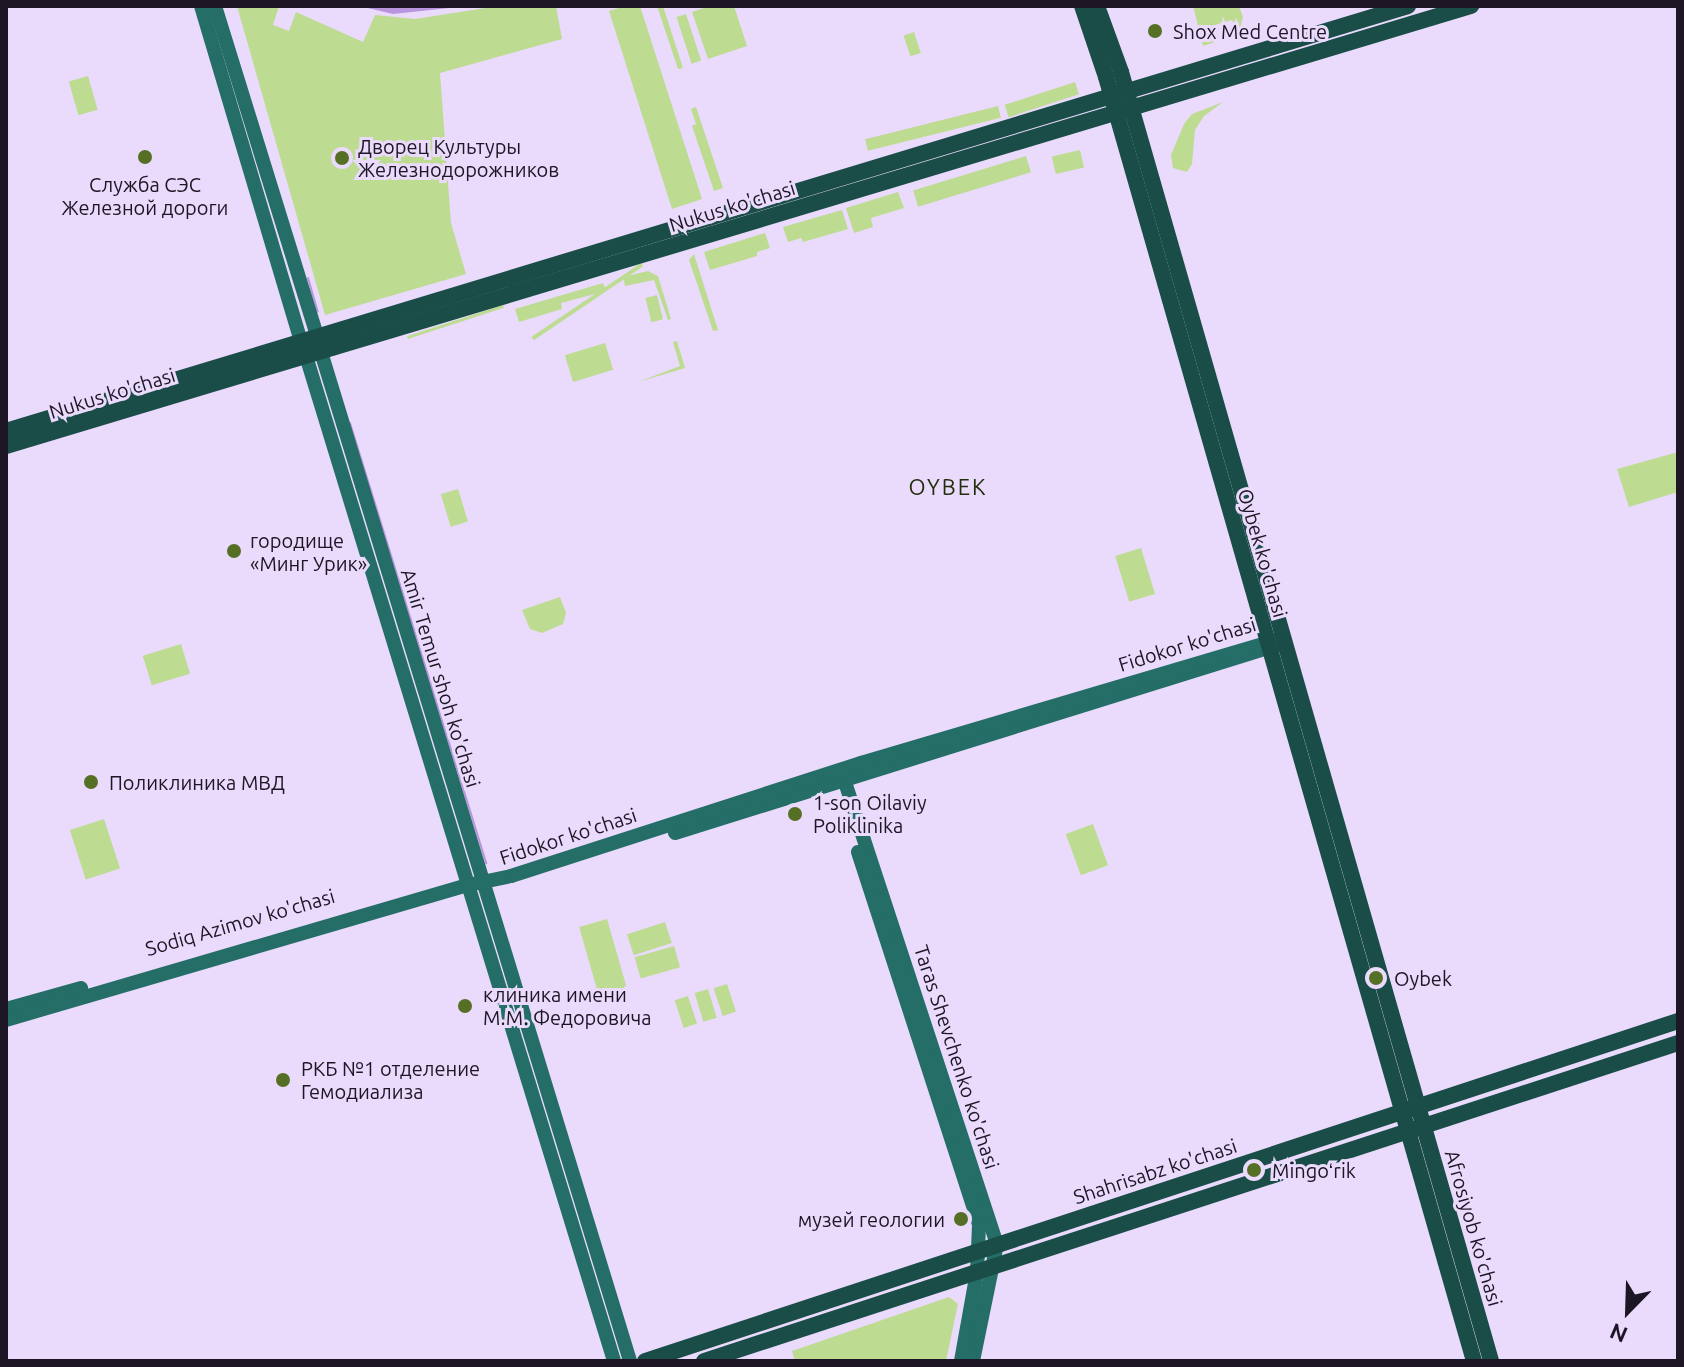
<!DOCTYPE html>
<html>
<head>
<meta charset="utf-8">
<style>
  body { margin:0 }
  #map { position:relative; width:1684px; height:1367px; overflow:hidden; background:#eadafc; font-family:Ubuntu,sans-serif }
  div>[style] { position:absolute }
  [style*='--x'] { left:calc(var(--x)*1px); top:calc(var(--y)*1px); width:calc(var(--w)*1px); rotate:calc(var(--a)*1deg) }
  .green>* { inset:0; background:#bddc92; transform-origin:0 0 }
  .water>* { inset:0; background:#b895dc }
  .stream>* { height:2px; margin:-1px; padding:0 1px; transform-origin:1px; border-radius:1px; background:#b895dc }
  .secondary>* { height:14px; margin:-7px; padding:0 7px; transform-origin:7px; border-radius:7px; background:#246e67 }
  .primary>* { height:16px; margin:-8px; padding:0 8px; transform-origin:8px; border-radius:8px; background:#1a4d48 }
  .dots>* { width:22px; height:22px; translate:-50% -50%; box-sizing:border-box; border:4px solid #eadafc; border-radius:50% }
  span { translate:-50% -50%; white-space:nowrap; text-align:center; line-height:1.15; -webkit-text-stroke:6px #eadafc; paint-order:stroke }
  .poi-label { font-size:20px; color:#1d1624 }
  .left { translate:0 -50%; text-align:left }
  .right { translate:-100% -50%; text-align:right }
  .street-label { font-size:20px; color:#1d1624 }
  .neighbourhood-label { font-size:22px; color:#212e0a; letter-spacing:2px }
  .frame { position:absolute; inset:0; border:8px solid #1d1624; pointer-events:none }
  .north { position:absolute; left:1588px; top:1271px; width:80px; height:80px; -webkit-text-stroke:6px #eadafc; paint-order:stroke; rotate:203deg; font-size:22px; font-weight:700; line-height:32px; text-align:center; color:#1d1624 }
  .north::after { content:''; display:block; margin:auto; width:28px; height:36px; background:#1d1624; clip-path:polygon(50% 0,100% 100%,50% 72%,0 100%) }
</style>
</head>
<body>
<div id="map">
  <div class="green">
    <i style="clip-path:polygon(237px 6px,279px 6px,273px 25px,289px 31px,296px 12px,363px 42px,375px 15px,415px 19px,498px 6px,556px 6px,562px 39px,440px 73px,451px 223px,466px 274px,325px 315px)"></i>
    <i style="clip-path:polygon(626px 6px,640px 6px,702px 199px,672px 209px,609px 11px)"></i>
    <i style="clip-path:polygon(657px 6px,663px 6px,683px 68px,678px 69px)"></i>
    <i style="clip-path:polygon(710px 6px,734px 6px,747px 46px,708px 59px,692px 12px)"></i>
    <i style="clip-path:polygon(1193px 6px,1239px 6px,1243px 17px,1240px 29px,1236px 31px,1232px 20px,1215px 25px,1218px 41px,1203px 46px)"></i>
    <i style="left:686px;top:14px;width:49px;height:10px;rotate:72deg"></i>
    <i style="left:914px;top:32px;width:22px;height:11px;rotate:72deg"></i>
    <i style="left:88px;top:76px;width:35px;height:20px;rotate:74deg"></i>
    <i style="left:1075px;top:82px;width:13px;height:74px;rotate:72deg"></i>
    <i style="clip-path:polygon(1223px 102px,1204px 116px,1195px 130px,1192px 164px,1187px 172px,1173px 168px,1171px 155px,1184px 124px,1192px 114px)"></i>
    <i style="left:998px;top:106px;width:12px;height:137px;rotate:76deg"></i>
    <i style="clip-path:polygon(696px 107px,723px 188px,714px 191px,692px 126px,696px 124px,691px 109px)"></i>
    <i style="left:1080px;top:150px;width:18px;height:29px;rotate:77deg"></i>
    <i style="left:1026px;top:156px;width:17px;height:118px;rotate:73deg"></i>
    <i style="clip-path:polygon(898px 192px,904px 208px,871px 218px,873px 227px,854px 233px,846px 208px)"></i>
    <i style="clip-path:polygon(842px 210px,848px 229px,803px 242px,801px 238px,788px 242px,783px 227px)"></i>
    <i style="clip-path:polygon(765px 233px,770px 248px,757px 252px,757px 256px,710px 270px,704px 252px)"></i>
    <i style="clip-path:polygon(694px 254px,718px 330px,713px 331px,689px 260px)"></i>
    <i style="left:641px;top:263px;width:4px;height:132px;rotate:56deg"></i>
    <i style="clip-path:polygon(648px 271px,658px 276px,671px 319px,668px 320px,654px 280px,625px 286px,623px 277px)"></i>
    <i style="clip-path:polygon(603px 283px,606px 291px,561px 303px,562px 309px,519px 322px,515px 309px)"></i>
    <i style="left:657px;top:295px;width:25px;height:12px;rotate:76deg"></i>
    <i style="left:503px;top:305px;width:3px;height:101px;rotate:72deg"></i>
    <i style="clip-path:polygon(677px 341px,685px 368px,638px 382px,680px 366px,673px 342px)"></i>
    <i style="left:605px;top:343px;width:28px;height:42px;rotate:73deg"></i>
    <i style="clip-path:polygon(1678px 452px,1678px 492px,1629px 507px,1617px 469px)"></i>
    <i style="left:458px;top:489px;width:34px;height:18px;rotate:73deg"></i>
    <i style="left:1141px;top:548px;width:48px;height:27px;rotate:73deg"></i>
    <i style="clip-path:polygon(560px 597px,566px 613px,563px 624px,542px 633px,530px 629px,522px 610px)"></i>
    <i style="left:181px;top:644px;width:31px;height:40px;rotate:73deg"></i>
    <i style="left:104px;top:819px;width:52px;height:36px;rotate:72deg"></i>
    <i style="left:1093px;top:824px;width:44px;height:29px;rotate:70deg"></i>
    <i style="left:607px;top:919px;width:71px;height:29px;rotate:74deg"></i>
    <i style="left:665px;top:922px;width:22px;height:40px;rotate:72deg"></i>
    <i style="left:674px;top:946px;width:22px;height:41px;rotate:74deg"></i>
    <i style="left:727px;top:984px;width:29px;height:14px;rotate:72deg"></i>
    <i style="left:708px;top:989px;width:30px;height:14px;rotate:73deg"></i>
    <i style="left:688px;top:996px;width:29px;height:14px;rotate:72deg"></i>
    <i style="clip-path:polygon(949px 1297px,958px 1304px,946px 1361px,795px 1361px,792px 1351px)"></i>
  </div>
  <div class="water">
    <i style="clip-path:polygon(359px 6px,468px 6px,393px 14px)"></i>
  </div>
  <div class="stream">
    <i style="--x:308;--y:278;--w:35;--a:74"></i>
    <i style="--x:350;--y:423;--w:461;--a:72.8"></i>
  </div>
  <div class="secondary">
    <i style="--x:201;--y:6;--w:350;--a:73.4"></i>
    <i style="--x:215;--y:6;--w:345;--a:72.8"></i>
    <i style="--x:321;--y:352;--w:1055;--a:72.97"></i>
    <i style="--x:306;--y:356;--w:1051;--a:72.96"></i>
    <i style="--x:842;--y:773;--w:496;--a:71.8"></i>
    <i style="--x:997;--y:1244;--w:119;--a:101.6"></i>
    <i style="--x:675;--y:833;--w:631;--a:-17.34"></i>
    <i style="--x:858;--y:852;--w:392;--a:72"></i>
    <i style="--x:979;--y:1225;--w:47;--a:92.4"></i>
    <i style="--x:977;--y:1272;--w:90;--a:100.2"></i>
    <i style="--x:6;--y:1009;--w:78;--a:-15.6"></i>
    <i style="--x:6;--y:1020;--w:481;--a:-16.3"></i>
    <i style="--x:468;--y:885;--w:44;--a:-11.8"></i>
    <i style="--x:511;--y:876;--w:368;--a:-17.9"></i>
    <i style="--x:861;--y:763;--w:433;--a:-16.5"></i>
  </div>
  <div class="primary">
    <i style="--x:1082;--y:6;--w:75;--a:71.3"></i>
    <i style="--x:1106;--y:77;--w:1336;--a:74.01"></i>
    <i style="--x:1097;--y:6;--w:70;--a:70"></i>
    <i style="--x:1121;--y:72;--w:1341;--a:73.98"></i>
    <i style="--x:6;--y:431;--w:1465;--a:-16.86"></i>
    <i style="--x:6;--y:446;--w:1530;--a:-16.72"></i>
    <i style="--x:645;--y:1361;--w:1088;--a:-18.22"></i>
    <i style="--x:704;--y:1361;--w:1025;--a:-18.08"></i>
  </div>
  <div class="dots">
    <i style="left:1155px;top:31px;background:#557024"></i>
    <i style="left:145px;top:157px;background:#557024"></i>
    <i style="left:342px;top:158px;background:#557024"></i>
    <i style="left:234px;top:551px;background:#557024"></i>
    <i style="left:91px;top:782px;background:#557024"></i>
    <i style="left:795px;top:814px;background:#557024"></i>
    <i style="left:1376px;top:978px;background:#557024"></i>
    <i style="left:465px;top:1006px;background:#557024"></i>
    <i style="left:283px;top:1080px;background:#557024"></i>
    <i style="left:1254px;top:1170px;background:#557024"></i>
    <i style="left:961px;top:1219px;background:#557024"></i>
  </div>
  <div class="poi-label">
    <span class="left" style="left:1173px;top:31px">Shox Med Centre</span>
    <span class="left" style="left:358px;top:158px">Дворец Культуры<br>Железнодорожников</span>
    <span style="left:145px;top:196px">Служба СЭС<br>Железной дороги</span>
    <span class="left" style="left:250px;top:552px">городище<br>«Минг Урик»</span>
    <span class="left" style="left:109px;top:782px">Поликлиника МВД</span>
    <span class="left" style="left:813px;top:814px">1-son Oilaviy<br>Poliklinika</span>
    <span class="left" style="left:1394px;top:978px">Oybek</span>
    <span class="left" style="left:483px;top:1006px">клиника имени<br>М.М. Федоровича</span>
    <span class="left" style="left:301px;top:1080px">РКБ №1 отделение<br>Гемодиализа</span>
    <span class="left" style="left:1272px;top:1170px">Mingoʻrik</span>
    <span class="right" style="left:945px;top:1219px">музей геологии</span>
  </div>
  <div class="street-label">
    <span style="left:732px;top:206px;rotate:-17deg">Nukus ko'chasi</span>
    <span style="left:112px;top:393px;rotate:-17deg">Nukus ko'chasi</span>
    <span style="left:1263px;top:553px;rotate:74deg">Oybek ko'chasi</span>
    <span style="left:1187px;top:644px;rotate:-17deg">Fidokor ko'chasi</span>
    <span style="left:441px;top:678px;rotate:73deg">Amir Temur shoh ko'chasi</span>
    <span style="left:568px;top:836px;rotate:-18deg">Fidokor ko'chasi</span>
    <span style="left:240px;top:922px;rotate:-16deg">Sodiq Azimov ko'chasi</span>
    <span style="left:957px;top:1057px;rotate:72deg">Taras Shevchenko ko'chasi</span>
    <span style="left:1155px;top:1171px;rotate:-18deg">Shahrisabz ko'chasi</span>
    <span style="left:1474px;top:1228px;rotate:74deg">Afrosiyob ko'chasi</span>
  </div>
  <div class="neighbourhood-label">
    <span style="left:948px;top:487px">OYBEK</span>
  </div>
  <div class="frame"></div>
  <div class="north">N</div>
</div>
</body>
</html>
